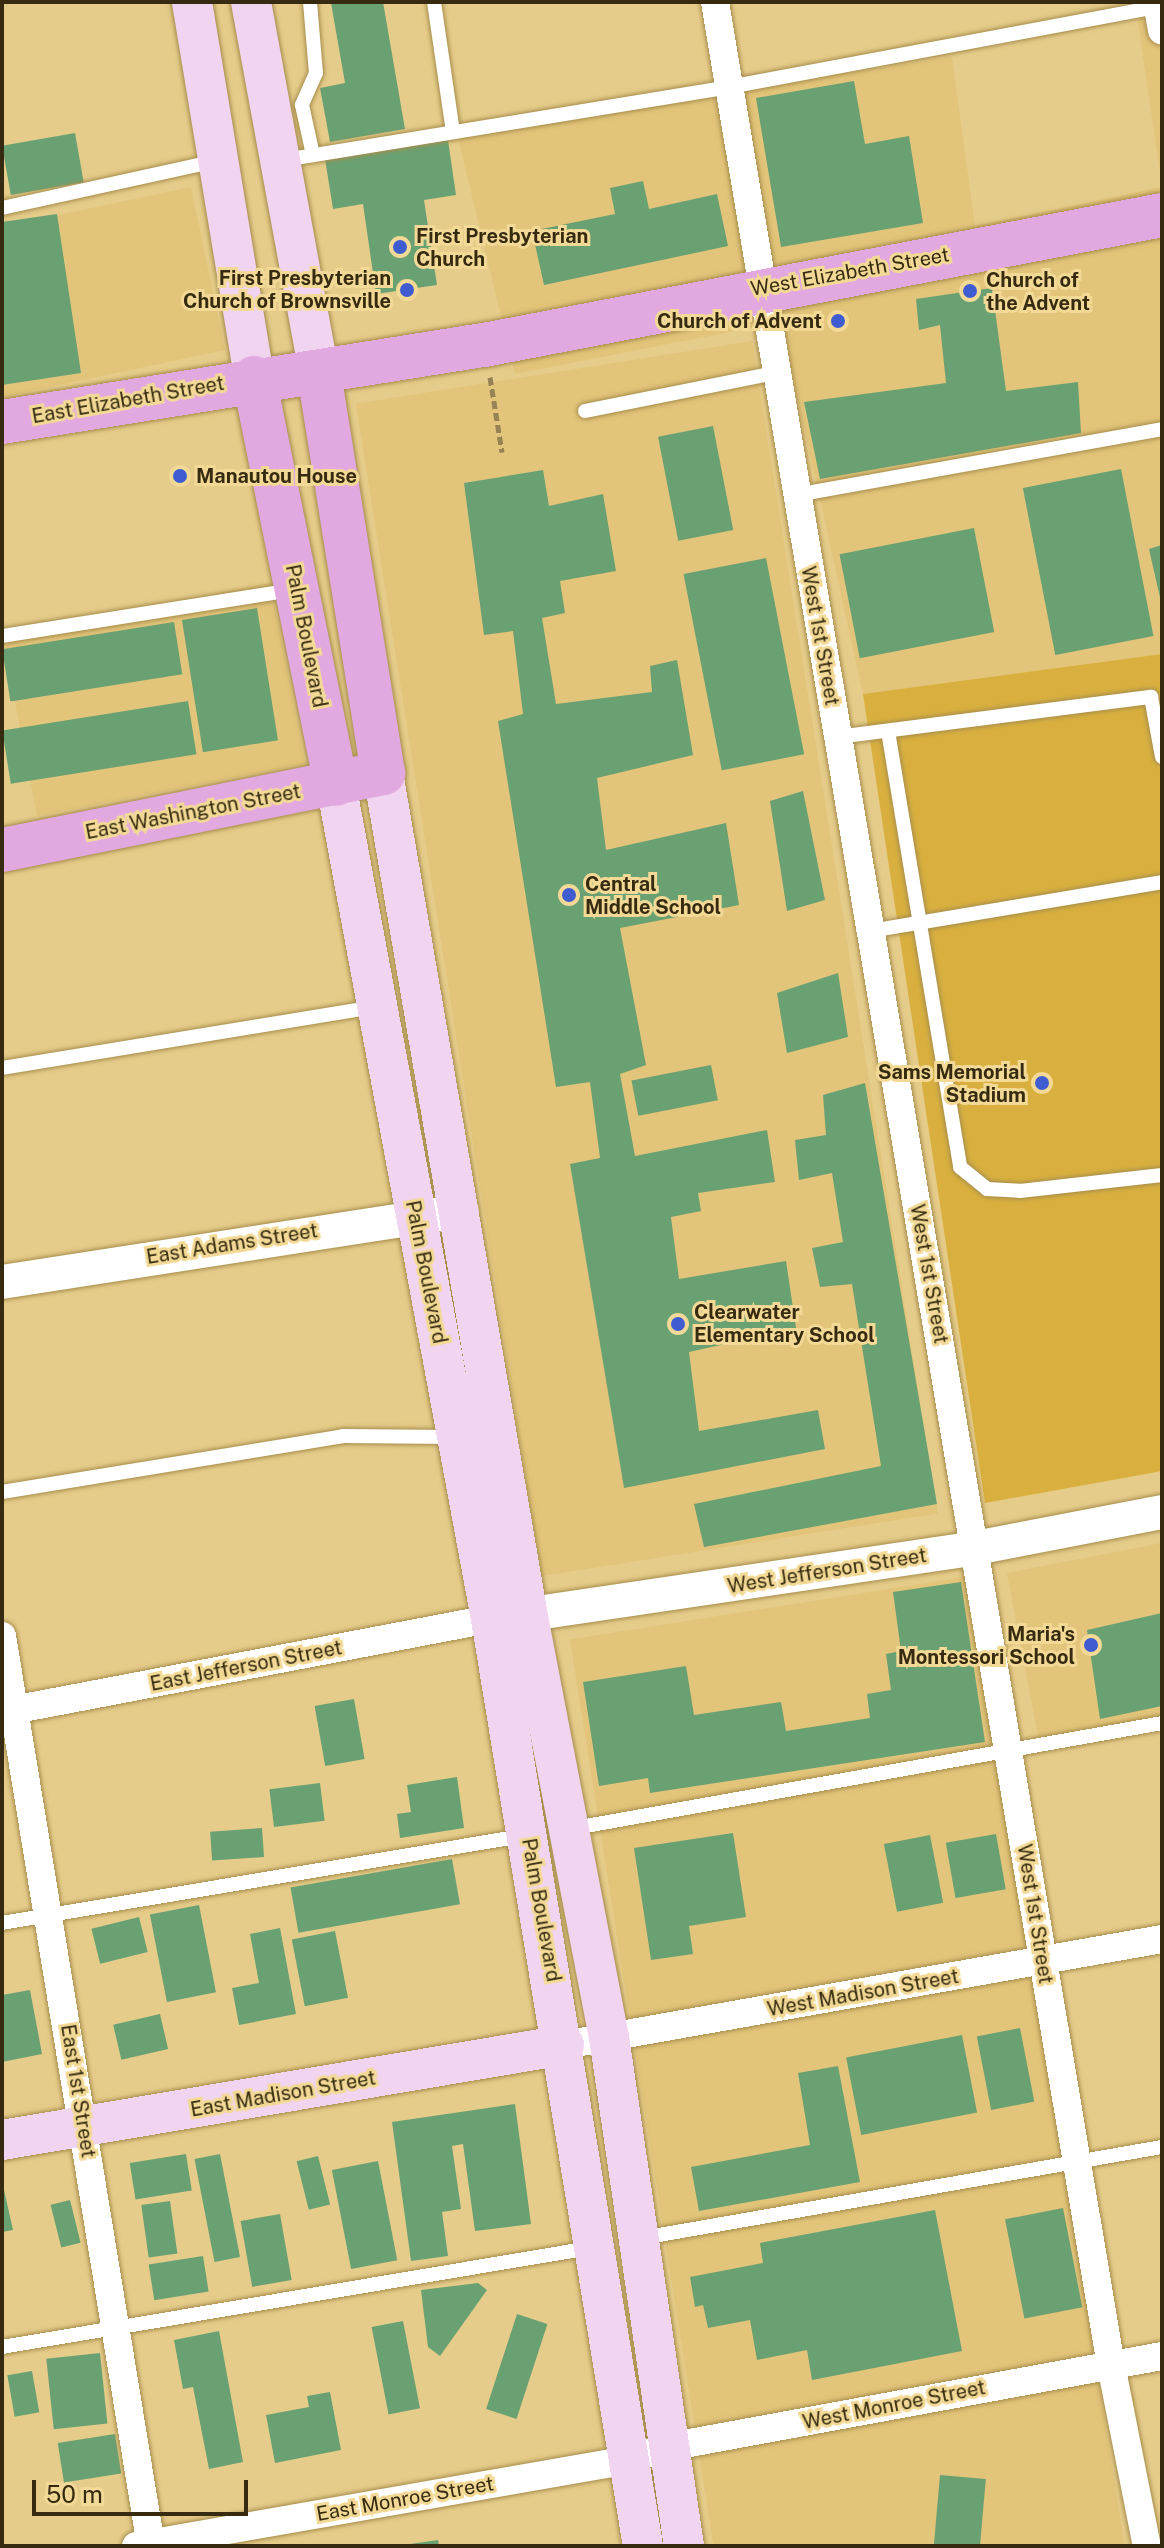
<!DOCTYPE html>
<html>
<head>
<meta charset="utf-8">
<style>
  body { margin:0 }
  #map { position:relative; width:1164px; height:2548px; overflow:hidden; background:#e6cc8a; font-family:"Public Sans",sans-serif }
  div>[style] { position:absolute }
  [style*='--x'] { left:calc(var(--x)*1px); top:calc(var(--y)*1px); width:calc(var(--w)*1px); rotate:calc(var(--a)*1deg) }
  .built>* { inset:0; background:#e2c47a; transform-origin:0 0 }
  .green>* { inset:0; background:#d9b03f }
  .building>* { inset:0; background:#6aa173; transform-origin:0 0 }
  .path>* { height:5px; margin-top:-2.5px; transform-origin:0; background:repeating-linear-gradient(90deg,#968252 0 8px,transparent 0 12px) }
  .roads { filter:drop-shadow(0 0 2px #a68d4c) drop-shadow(0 0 2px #a68d4c) }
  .service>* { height:14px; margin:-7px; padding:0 7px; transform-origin:7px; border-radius:7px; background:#fff }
  .minor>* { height:28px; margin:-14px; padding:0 14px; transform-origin:14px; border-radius:14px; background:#fff }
  .tertiary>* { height:34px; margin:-17px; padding:0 17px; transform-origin:17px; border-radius:17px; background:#fff }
  .secondary>* { height:40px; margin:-20px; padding:0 20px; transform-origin:20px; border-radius:20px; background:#f1d4f0 }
  .primary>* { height:44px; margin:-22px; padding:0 22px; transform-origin:22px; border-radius:22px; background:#e2a9e0 }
  .dots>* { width:22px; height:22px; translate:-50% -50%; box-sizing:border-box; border:4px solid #f3d996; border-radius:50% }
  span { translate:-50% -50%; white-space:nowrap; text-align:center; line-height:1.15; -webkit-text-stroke:6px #f3d996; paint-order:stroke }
  .poi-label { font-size:20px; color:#362b10; font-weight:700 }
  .left { translate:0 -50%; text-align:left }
  .right { translate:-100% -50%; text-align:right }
  .street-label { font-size:20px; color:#362b10 }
  .frame { position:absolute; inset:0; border:4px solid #362b10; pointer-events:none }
  .scale { position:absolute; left:32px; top:2480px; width:216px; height:36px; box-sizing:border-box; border:4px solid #362b10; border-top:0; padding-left:10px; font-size:24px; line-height:28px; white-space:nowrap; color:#362b10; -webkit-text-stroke:6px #f3d996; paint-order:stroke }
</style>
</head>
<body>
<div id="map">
  <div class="built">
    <i style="clip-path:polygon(1135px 2px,1162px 2px,1162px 186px)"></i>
    <i style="clip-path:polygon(952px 57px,975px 226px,1162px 187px,1162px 654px,863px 694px,781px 322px,515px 374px,457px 134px)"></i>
    <i style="clip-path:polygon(191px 187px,225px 350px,2px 397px,2px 227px)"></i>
    <i style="left:752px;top:341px;width:1187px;height:401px;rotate:81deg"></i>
    <i style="left:270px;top:583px;width:184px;height:273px;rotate:79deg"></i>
    <i style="clip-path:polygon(1162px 1543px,1162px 1717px,1039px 1741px,1007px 1573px)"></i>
    <i style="left:971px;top:1576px;width:983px;height:406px;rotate:81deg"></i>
  </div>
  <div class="green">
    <i style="clip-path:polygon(1162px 654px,1162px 1471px,985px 1503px,863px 694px)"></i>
  </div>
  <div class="building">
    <i style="clip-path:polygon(339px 2px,383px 2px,405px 129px,330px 142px,320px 88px,345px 83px,331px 3px)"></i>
    <i style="clip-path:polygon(854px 81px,865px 144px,909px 136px,923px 223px,781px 247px,756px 98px)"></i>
    <i style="left:75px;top:133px;width:50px;height:74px;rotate:80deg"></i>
    <i style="clip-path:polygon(448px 140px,456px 195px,424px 200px,437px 285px,376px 294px,363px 204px,333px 209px,325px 159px)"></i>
    <i style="clip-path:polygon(643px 181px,649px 209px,717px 194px,728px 246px,544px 285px,532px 231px,615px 214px,610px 188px)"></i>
    <i style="clip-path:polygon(57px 214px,81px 373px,2px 385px,2px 222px)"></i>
    <i style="clip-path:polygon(992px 288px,1006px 391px,1078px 382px,1081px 433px,820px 479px,804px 402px,946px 383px,940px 325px,919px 330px,916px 299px)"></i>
    <i style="left:713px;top:426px;width:106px;height:56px;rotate:79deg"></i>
    <i style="left:1121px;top:469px;width:170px;height:100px;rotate:79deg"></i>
    <i style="clip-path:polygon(543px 470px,549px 506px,603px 494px,616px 571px,560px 581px,565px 613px,542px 618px,556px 704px,652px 692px,650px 666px,677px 660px,693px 755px,597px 778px,606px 850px,726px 823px,739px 905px,620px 928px,646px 1065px,620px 1074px,635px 1156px,767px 1130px,775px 1182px,698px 1193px,701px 1211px,671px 1217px,679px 1279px,786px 1261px,796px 1328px,689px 1352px,699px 1431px,818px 1410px,825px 1449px,624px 1488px,570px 1164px,600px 1158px,590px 1082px,556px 1087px,498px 721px,523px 714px,513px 631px,484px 635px,464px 483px)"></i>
    <i style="left:974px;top:528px;width:106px;height:137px;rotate:79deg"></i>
    <i style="clip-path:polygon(1162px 545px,1162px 602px,1161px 602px,1149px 549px)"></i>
    <i style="left:766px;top:558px;width:200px;height:84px;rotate:79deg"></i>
    <i style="left:257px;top:608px;width:134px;height:76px;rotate:81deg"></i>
    <i style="left:174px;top:622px;width:53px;height:174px;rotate:81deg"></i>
    <i style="left:188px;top:701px;width:54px;height:188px;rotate:81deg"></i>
    <i style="clip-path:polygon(803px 791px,825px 900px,787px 911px,770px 801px)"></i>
    <i style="clip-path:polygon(838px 973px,848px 1037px,787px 1053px,777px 993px)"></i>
    <i style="left:711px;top:1065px;width:36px;height:81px;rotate:79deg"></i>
    <i style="clip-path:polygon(865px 1083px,937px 1504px,704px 1547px,694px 1504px,881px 1466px,852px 1284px,820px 1287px,812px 1248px,843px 1242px,832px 1173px,799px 1180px,795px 1140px,826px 1135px,823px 1095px)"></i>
    <i style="clip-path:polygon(961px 1582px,985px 1742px,650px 1793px,648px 1778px,599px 1786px,583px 1682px,686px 1666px,694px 1715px,781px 1702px,786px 1731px,870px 1718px,867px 1694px,891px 1690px,886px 1654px,901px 1651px,893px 1592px)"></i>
    <i style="clip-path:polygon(1162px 1613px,1162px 1706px,1100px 1719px,1087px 1630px)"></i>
    <i style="left:354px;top:1699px;width:61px;height:40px;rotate:80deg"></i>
    <i style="clip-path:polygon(457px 1777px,464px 1828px,400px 1838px,397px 1814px,411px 1812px,407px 1785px)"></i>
    <i style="left:320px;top:1783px;width:38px;height:51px;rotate:83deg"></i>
    <i style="left:262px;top:1828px;width:29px;height:52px;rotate:86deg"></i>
    <i style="clip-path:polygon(733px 1833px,746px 1917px,689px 1926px,693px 1954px,651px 1960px,634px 1848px)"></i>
    <i style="left:996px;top:1834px;width:56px;height:51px;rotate:80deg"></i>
    <i style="left:930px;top:1835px;width:69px;height:47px;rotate:79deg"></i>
    <i style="left:452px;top:1859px;width:46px;height:164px;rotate:80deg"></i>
    <i style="left:199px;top:1905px;width:89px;height:50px;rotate:79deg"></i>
    <i style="left:139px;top:1917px;width:36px;height:49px;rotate:76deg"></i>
    <i style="clip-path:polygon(280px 1928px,296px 2014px,239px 2025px,232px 1988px,259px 1983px,250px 1934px)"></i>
    <i style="left:335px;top:1931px;width:68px;height:44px;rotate:79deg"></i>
    <i style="clip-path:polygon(30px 1990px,42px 2054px,2px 2062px,2px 1995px)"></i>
    <i style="left:160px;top:2014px;width:36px;height:48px;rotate:77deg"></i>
    <i style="left:1020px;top:2028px;width:75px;height:44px;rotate:79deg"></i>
    <i style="left:962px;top:2035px;width:79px;height:118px;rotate:79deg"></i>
    <i style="clip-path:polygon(838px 2066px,860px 2182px,699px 2211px,691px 2167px,810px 2145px,798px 2073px)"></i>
    <i style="clip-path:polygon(515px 2104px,531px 2224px,475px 2231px,463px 2144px,452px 2146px,461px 2209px,442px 2212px,448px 2256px,411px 2261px,392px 2122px)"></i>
    <i style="left:186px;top:2154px;width:37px;height:57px;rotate:81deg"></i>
    <i style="left:220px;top:2154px;width:105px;height:26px;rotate:79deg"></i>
    <i style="left:318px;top:2156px;width:50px;height:22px;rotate:76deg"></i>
    <i style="left:378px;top:2161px;width:101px;height:47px;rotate:79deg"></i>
    <i style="clip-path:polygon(2px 2181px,13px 2230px,2px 2232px)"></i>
    <i style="left:70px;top:2200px;width:44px;height:20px;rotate:76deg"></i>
    <i style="left:170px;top:2201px;width:53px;height:29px;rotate:82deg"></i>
    <i style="left:1063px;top:2208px;width:101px;height:59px;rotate:79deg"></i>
    <i style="clip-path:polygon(935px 2210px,962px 2351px,812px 2380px,807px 2350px,757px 2360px,750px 2320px,708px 2328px,703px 2305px,695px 2307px,690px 2277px,763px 2263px,760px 2243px)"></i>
    <i style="left:280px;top:2214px;width:67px;height:40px;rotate:80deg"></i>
    <i style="left:203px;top:2256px;width:36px;height:55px;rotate:81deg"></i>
    <i style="clip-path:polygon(478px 2283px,487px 2290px,440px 2356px,428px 2347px,421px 2290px)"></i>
    <i style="left:517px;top:2314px;width:32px;height:100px;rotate:18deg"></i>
    <i style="left:403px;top:2321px;width:89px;height:32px;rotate:79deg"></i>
    <i style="clip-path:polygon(219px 2331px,243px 2462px,209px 2469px,193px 2387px,183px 2389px,174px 2340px)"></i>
    <i style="left:100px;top:2353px;width:71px;height:54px;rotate:84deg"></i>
    <i style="left:32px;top:2371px;width:42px;height:25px;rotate:80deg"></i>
    <i style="clip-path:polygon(330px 2392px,341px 2450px,275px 2463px,266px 2415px,309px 2407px,307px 2396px)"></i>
    <i style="left:115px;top:2434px;width:40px;height:58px;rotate:81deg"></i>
    <i style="left:940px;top:2475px;width:46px;height:71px;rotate:5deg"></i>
    <i style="clip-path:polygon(438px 2540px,439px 2546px,411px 2546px,410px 2544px)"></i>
  </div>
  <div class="path">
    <i style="--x:490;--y:377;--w:76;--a:80.9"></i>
  </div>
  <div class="roads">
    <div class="service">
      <i style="--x:310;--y:2;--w:71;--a:85.2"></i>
      <i style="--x:316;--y:73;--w:35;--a:114"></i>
      <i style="--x:302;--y:105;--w:51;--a:77.6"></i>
      <i style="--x:434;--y:2;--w:131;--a:81.7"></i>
      <i style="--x:284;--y:160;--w:451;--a:-9.3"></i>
      <i style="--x:729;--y:87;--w:441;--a:-10.6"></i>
      <i style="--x:2;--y:208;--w:219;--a:-12.4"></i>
      <i style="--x:585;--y:411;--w:195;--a:-11.3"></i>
      <i style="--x:796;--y:495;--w:372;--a:-10.2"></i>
      <i style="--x:2;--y:636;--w:294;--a:-9"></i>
      <i style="--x:888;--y:731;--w:442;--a:80.6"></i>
      <i style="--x:960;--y:1167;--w:35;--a:39"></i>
      <i style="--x:987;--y:1189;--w:33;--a:3"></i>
      <i style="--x:1020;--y:1191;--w:143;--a:-6.4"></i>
      <i style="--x:837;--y:737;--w:317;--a:-7.3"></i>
      <i style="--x:1151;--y:697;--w:61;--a:79.6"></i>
      <i style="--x:870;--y:931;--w:296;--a:-9.5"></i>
      <i style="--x:2;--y:1068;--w:379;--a:-9.3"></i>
      <i style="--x:2;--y:1492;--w:346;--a:-9.3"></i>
      <i style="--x:343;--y:1436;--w:109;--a:0.5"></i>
      <i style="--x:569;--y:1829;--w:602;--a:-10.13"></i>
      <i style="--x:2;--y:1923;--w:527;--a:-9.5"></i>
      <i style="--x:642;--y:2238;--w:528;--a:-9.93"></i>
      <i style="--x:2;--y:2347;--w:596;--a:-9.56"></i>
    </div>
    <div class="minor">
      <i style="--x:715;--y:2;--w:2396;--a:80.49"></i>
      <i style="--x:1111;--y:2365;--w:185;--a:78.8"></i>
      <i style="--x:1157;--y:2;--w:29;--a:80"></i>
      <i style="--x:2;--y:1636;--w:922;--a:80.7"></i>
      <i style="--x:2;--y:1712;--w:498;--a:-10.8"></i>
      <i style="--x:564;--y:2045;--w:607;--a:-10.05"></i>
      <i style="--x:136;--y:2546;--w:498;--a:-9.9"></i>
      <i style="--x:627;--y:2460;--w:43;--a:-17.6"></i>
      <i style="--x:668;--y:2447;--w:502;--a:-10.44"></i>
    </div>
    <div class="tertiary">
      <i style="--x:2;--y:1282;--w:465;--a:-8.8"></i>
      <i style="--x:503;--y:1618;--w:477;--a:-8.4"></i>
      <i style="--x:975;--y:1548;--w:190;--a:-10.9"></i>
    </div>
    <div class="secondary">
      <i style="--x:192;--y:2;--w:381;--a:80.6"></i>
      <i style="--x:251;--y:2;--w:377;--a:79.6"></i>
      <i style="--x:383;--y:773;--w:856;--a:80.25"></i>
      <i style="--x:528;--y:1617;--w:428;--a:79.1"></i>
      <i style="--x:609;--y:2037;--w:514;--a:81.62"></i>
      <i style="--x:336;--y:784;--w:849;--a:79.48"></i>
      <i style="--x:491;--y:1619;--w:939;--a:80.69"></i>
      <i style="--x:2;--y:2140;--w:570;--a:-9.59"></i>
    </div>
    <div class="primary">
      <i style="--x:254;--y:378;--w:414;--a:78.6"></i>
      <i style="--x:2;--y:422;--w:488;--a:-9.1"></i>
      <i style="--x:484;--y:345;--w:690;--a:-10.85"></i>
      <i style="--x:2;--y:850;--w:389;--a:-11.4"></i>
      <i style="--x:383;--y:773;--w:405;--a:-99.1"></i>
    </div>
  </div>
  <div class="dots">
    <i style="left:400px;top:247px;background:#3f5dd0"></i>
    <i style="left:407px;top:290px;background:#3f5dd0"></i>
    <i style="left:970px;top:291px;background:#3f5dd0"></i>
    <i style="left:838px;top:321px;background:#3f5dd0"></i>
    <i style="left:180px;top:476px;background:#3f5dd0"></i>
    <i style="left:569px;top:895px;background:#3f5dd0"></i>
    <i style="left:1042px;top:1083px;background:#3f5dd0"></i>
    <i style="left:678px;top:1324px;background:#3f5dd0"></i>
    <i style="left:1091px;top:1645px;background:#3f5dd0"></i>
  </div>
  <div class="poi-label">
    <span class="left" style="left:416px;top:248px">First Presbyterian<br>Church</span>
    <span class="right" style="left:391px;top:290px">First Presbyterian<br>Church of Brownsville</span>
    <span class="left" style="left:986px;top:292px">Church of<br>the Advent</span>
    <span class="right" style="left:822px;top:321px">Church of Advent</span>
    <span class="left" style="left:196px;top:476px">Manautou House</span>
    <span class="left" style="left:585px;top:896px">Central<br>Middle School</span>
    <span class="right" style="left:1026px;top:1084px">Sams Memorial<br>Stadium</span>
    <span class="left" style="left:694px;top:1324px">Clearwater<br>Elementary School</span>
    <span class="right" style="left:1075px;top:1646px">Maria's<br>Montessori School</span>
  </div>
  <div class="street-label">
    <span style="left:850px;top:272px;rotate:-10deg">West Elizabeth Street</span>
    <span style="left:128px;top:400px;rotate:-10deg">East Elizabeth Street</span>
    <span style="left:306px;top:636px;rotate:79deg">Palm Boulevard</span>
    <span style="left:820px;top:636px;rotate:80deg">West 1st Street</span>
    <span style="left:193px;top:812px;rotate:-11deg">East Washington Street</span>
    <span style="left:232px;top:1244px;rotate:-9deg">East Adams Street</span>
    <span style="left:426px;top:1272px;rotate:79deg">Palm Boulevard</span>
    <span style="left:929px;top:1274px;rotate:80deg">West 1st Street</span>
    <span style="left:827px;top:1571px;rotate:-9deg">West Jefferson Street</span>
    <span style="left:246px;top:1666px;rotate:-11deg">East Jefferson Street</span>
    <span style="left:541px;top:1910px;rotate:80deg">Palm Boulevard</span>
    <span style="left:1035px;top:1914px;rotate:81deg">West 1st Street</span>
    <span style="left:863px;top:1993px;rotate:-10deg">West Madison Street</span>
    <span style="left:78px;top:2091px;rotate:81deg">East 1st Street</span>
    <span style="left:283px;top:2094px;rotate:-10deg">East Madison Street</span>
    <span style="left:894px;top:2405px;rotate:-11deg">West Monroe Street</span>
    <span style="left:405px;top:2499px;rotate:-10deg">East Monroe Street</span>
  </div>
  <div class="frame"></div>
  <div class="scale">50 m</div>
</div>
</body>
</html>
